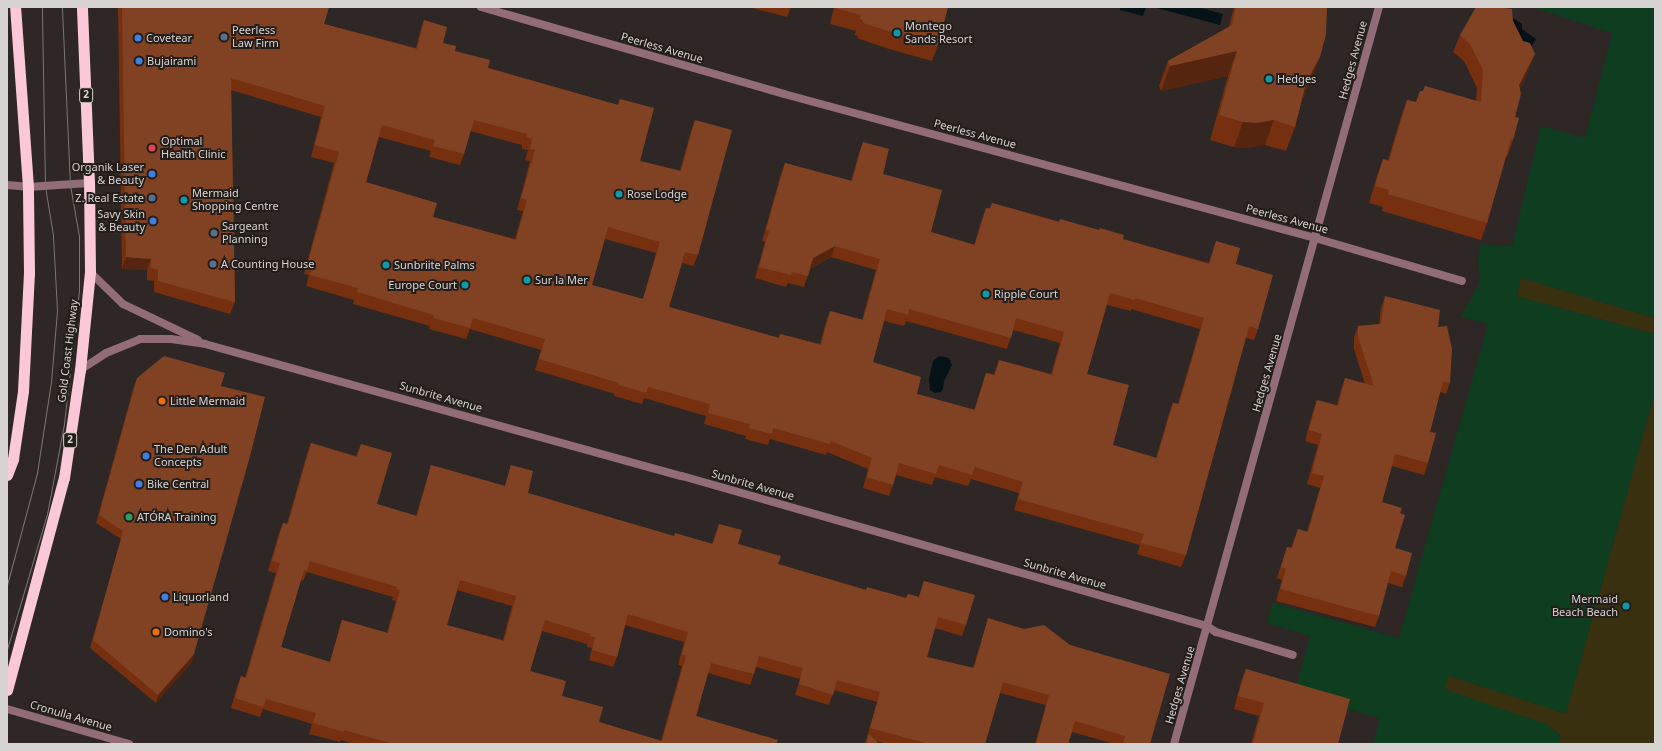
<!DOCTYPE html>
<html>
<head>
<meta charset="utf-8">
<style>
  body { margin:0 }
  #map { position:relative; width:1662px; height:751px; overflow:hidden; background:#2e2725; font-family:"Noto Sans",sans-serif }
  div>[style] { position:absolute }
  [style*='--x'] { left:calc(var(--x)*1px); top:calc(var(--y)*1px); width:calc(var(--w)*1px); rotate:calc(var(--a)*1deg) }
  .green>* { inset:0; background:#0e3d20 }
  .sand>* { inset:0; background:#38300f }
  .water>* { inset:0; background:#051317 }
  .minor>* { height:8px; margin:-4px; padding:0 4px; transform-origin:4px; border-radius:4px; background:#926c76 }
  .tertiary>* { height:8px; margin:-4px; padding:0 4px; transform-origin:4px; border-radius:4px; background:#926c76 }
  .trunk>* { height:11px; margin:-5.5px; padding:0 5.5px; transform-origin:5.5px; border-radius:5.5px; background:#fac8d6 }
  .tram>* { height:1px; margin:-0.5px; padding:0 0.5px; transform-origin:0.5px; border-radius:0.5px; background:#7c7674 }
  .wall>* { inset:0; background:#76300f }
  .shaded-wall>* { inset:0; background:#55250f }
  .building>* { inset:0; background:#814224 }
  .dots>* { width:11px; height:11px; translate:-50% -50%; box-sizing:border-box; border:2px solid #241e1b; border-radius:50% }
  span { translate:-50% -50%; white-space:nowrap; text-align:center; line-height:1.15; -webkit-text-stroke:4px #241e1b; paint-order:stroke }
  .shield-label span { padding:1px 3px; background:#241e1b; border:1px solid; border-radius:3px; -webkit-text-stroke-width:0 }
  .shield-label { font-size:10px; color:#d7d3d1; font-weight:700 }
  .poi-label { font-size:11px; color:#d7d3d1 }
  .left { translate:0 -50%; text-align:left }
  .right { translate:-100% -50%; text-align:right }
  .street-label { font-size:11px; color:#d7d3d1 }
  .frame { position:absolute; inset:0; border:8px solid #d7d3d1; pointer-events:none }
</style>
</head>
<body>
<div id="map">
  <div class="green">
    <i style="clip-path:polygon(1531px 7px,1655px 7px,1655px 318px,1521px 278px,1517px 296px,1655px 334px,1655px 392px,1566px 714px,1450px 676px,1445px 689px,1546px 724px,1561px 735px,1558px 744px,1373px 744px,1380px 718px,1294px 694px,1310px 636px,1267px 623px,1273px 603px,1399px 638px,1488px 324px,1461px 317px,1480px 282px,1478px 261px,1480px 244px,1512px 246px,1541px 126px,1585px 138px,1612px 33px)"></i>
  </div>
  <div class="sand">
    <i style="clip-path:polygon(1521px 278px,1655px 318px,1655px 334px,1517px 296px)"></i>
    <i style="clip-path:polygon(1655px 392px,1655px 744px,1558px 744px,1561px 735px,1546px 724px,1444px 689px,1449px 676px,1566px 714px)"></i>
  </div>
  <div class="water">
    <i style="clip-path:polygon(1120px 7px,1146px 7px,1143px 16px,1120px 10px)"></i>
    <i style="clip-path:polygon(1153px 7px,1198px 7px,1223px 14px,1220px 25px)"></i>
    <i style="clip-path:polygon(1512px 17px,1522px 24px,1522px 29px,1536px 39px,1527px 53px,1507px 22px)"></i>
    <i style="clip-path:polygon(939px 356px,949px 358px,952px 365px,944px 381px,943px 389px,941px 392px,935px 393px,930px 390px,929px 379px,933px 361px)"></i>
  </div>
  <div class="minor">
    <i style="--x:481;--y:7;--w:315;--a:16"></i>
    <i style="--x:784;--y:94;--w:550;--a:15.17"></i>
    <i style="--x:1315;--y:238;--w:153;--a:16.3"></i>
    <i style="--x:90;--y:272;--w:46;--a:44.1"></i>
    <i style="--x:123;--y:304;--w:83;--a:25.6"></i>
    <i style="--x:80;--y:370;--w:31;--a:-33"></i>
    <i style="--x:106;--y:353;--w:37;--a:-22"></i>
    <i style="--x:140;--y:339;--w:31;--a:0"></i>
    <i style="--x:171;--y:339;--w:34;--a:8"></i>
    <i style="--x:205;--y:344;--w:495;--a:15.5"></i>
    <i style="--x:682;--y:476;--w:546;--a:15.95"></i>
    <i style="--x:1207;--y:626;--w:11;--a:34"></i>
    <i style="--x:1216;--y:632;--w:80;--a:16.6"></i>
    <i style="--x:7;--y:709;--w:127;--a:16"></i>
  </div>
  <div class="tertiary">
    <i style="--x:7;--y:185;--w:21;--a:5"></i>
    <i style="--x:28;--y:187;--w:61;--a:-3.8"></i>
    <i style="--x:1174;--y:744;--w:765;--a:-74.46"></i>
  </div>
  <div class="trunk">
    <i style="--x:7;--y:475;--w:17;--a:-69"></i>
    <i style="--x:13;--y:459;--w:69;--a:-81.6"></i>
    <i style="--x:23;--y:391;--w:118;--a:-87.1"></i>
    <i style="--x:29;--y:273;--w:86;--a:-90.7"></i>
    <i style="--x:28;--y:187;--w:180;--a:-94.1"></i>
    <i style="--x:7;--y:690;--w:220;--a:-75"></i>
    <i style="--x:64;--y:478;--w:109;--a:-81.6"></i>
    <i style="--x:80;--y:370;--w:99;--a:-84.2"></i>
    <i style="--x:90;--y:272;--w:89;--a:-90.6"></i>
    <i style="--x:89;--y:183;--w:176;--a:-92.3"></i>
  </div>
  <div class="tram">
    <i style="--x:7;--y:585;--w:116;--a:-75"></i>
    <i style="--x:37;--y:473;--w:92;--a:-81.3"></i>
    <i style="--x:51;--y:382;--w:72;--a:-85.2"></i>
    <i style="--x:57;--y:310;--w:75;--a:-93.1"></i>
    <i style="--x:53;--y:235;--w:50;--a:-99.3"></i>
    <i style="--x:45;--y:186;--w:179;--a:-91"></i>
    <i style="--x:7;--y:649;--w:141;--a:-73.5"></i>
    <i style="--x:47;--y:514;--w:92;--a:-79.3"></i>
    <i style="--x:64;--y:424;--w:134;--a:-83.6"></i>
    <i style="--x:79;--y:291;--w:55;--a:-90"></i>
    <i style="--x:79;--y:236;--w:52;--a:-100"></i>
    <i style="--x:70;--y:185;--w:178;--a:-92.6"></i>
  </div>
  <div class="wall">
    <i style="clip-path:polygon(evenodd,118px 7px,329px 7px,324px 24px,416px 48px,420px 32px,424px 20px,443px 43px,455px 51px,488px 68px,618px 105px,620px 99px,640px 161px,680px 171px,691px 131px,695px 120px,698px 255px,693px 266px,682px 263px,669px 307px,779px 338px,780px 334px,820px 344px,826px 322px,830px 311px,862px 320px,876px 270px,831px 257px,810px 269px,804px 287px,788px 283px,786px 287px,755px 278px,765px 242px,762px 241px,781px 174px,785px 163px,851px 181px,859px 153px,863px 142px,883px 174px,931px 232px,974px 245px,982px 219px,986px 208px,990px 208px,992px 203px,1209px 263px,1216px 241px,1236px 264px,1258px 329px,1254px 340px,1246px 338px,1186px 555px,1181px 567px,1137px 554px,1140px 545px,1014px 510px,1019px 493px,971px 479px,968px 486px,935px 477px,932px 485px,896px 475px,893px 485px,889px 496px,863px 488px,868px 469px,827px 452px,826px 455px,770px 439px,768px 445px,745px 439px,746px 436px,704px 424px,706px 416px,644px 398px,642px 404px,614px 396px,615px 394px,535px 370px,541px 350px,470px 329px,466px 339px,429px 329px,430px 326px,353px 304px,354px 300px,306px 286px,309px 275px,304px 274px,334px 163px,311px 157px,321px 117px,231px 90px,235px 302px,230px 314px,154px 292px,154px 281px,147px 280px,147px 270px,122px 269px,118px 7px,470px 131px,522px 145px,522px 149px,528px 150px,525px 160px,530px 161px,517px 210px,523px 211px,515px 239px,433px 217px,366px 182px,379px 137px,431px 151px,429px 157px,460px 165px,464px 154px,470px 131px,118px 7px,605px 239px,656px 253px,643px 299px,592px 285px,605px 239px,118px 7px,1107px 305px,1131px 311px,1131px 309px,1200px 329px,1178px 404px,1173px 403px,1169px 414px,1156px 458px,1113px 445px,1087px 374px,1107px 305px,118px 7px,884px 321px,904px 326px,906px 321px,1007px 349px,1013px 330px,1060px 343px,1051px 374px,999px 360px,994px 375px,986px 373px,974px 410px,917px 394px,873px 362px,884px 321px)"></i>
    <i style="clip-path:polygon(752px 7px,791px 7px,787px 17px,752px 8px)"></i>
    <i style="clip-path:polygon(834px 7px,948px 7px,938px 45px,932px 61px,889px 49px,857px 38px,858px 36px,854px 35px,856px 31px,830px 24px)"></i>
    <i style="clip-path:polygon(1234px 7px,1327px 7px,1311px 82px,1302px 99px,1295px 127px,1286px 151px,1265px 145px,1247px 148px,1234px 147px,1210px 140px,1228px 76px,1161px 91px,1159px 86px,1168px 61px,1229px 27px)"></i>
    <i style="clip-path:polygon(1513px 21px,1528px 72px,1520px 88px,1515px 117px,1513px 140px,1507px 157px,1506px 157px,1487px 223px,1481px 240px,1382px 211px,1383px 207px,1369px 203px,1377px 176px,1383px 159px,1388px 160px,1401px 117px,1407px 100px,1416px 102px,1420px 91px,1423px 91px,1425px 86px,1476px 101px,1477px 88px,1464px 61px,1453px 52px,1460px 35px)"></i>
    <i style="clip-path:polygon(1385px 296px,1438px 327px,1450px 383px,1446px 394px,1440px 392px,1430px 432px,1428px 463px,1424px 475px,1392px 466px,1382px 502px,1400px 513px,1395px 548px,1406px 576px,1402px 587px,1388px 583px,1379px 616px,1375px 627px,1276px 601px,1282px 580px,1277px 578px,1287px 547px,1291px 548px,1298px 529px,1307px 532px,1320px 488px,1307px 484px,1318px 445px,1305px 441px,1313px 411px,1317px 400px,1337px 405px,1341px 390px,1345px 378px,1365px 384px,1354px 349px,1354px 337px,1358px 326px,1379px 324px,1381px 308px)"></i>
    <i style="clip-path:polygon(137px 378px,221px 386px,194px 654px,192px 662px,156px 703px,90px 648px,121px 539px,96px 523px,134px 386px)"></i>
    <i style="clip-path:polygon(evenodd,311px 443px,356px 456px,361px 444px,377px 504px,416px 516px,428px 476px,431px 465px,505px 486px,511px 465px,528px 493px,619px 520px,674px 536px,712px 544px,719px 524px,738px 544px,778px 564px,866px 590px,906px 598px,908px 594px,919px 597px,924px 581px,966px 625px,962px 636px,935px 628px,927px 657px,973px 668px,985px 629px,988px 618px,1150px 744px,1115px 744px,1072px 732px,1068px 744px,1035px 744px,1046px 705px,1000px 693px,985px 744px,887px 744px,876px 741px,879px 744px,865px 744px,877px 702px,834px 690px,829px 705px,795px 695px,800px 679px,756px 667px,750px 685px,708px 673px,696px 716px,776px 744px,354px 744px,341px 740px,340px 742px,309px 734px,312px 724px,263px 709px,260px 717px,231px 708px,237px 687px,241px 676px,245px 678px,276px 573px,268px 571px,279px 533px,283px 523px,287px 524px,307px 454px,311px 443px,307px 572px,393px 597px,392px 600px,396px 601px,387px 633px,342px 620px,339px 630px,330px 662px,281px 647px,301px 580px,303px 581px,307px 572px,311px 443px,457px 590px,512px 606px,503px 640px,447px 625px,457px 590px,311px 443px,625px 625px,684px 642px,678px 665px,682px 666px,661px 741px,599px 722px,562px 696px,530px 671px,542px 631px,587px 644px,587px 647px,592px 648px,589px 660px,613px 667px,617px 657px,625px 625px)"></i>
    <i style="clip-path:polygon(1246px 669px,1338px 744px,1251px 744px,1259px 716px,1234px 709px,1241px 682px)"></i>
  </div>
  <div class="shaded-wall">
    <i style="clip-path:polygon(1237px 51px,1228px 76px,1161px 91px,1170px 66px)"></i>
    <i style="clip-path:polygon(1535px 54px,1528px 72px,1513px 102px,1519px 85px)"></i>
    <i style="clip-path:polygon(1320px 57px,1311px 82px,1297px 108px,1306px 83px)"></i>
    <i style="clip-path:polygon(1274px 120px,1265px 145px,1247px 148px,1234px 147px,1243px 122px)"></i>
    <i style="clip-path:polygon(835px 246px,831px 257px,809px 269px,813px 258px)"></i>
    <i style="clip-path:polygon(126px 257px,151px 259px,147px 270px,122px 269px)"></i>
    <i style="clip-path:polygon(194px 654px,192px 662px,156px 703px,158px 695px)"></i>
  </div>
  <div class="building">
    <i style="clip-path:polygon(evenodd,122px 7px,329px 7px,324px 24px,417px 49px,424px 20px,447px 27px,443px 43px,456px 46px,455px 51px,490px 60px,488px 68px,618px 105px,620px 99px,654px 108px,640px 161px,681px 171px,695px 120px,732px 130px,698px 255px,685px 252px,669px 307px,779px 338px,780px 334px,821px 345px,830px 311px,863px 320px,880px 259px,835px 246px,813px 258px,808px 276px,792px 272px,791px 275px,759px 267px,769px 231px,766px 230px,785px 163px,852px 181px,863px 142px,889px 149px,883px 174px,942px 190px,931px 232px,975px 245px,986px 208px,990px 209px,992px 203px,1059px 222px,1060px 219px,1099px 230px,1100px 228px,1124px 235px,1123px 239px,1209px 264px,1216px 241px,1240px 248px,1236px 264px,1273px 275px,1258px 329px,1249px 326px,1186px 555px,1141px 543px,1144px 534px,1018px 499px,1023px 482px,975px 467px,972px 475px,939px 465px,936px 474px,899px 463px,893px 485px,867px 477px,872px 458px,831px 441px,830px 444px,773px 428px,772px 434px,749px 428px,750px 424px,708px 413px,710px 404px,648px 387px,646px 393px,619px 385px,619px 383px,539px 359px,545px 339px,473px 318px,470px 328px,433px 318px,434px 315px,357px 292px,358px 288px,310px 275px,313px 263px,308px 262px,339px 152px,315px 145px,325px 106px,231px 78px,235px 302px,158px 281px,158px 270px,151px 268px,151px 259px,126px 257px,122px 7px,474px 120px,527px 134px,526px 137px,532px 139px,530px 149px,535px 150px,521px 198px,527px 200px,516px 240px,433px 217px,437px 203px,366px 182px,382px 125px,435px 140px,433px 146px,464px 154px,474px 120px,122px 7px,608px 227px,660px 242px,643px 299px,592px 285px,608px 227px,122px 7px,1110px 293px,1135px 300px,1135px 298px,1204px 318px,1179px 404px,1173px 403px,1157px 458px,1113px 445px,1129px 385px,1087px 374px,1110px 293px,122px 7px,887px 309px,908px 315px,909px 309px,1011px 338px,1016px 318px,1064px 332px,1052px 375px,999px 360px,995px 375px,986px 373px,975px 410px,917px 394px,921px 377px,873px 362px,887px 309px)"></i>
    <i style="clip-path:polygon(836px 7px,948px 7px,938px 45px,894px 33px,863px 23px,863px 20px,860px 19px,861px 15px,835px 8px)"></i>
    <i style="clip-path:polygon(1236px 7px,1327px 7px,1327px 10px,1326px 34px,1320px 57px,1306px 83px,1295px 127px,1274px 120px,1256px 123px,1243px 122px,1219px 115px,1237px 51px,1170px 66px,1168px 61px,1232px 25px)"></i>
    <i style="clip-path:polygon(1476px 7px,1497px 7px,1512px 9px,1513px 21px,1523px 41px,1530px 43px,1535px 54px,1519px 85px,1521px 94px,1515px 117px,1519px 118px,1513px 140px,1511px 139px,1487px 223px,1388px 194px,1389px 190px,1375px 186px,1383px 159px,1389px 161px,1407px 100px,1416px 102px,1420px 91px,1423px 91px,1425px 86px,1481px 102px,1483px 70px,1470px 44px,1460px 35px)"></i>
    <i style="clip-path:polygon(1385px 296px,1440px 310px,1438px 327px,1447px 326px,1452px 349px,1450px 383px,1443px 381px,1430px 432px,1436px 433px,1428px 463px,1395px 454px,1382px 502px,1402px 508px,1400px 513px,1405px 515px,1395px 548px,1412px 553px,1406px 576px,1391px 571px,1379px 616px,1280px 589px,1286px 569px,1281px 567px,1287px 547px,1292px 548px,1298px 529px,1308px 532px,1324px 476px,1312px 473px,1322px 434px,1309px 430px,1317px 400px,1338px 406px,1345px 378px,1374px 386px,1358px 337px,1358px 326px,1381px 324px)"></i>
    <i style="clip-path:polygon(164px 356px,225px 373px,221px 386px,265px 397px,249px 460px,194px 654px,158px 695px,93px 640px,123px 531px,99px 515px,137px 378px)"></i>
    <i style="clip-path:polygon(evenodd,311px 443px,357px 457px,361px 444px,392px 453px,377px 504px,417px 516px,431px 465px,505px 486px,511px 465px,533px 471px,528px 493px,619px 520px,674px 536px,675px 533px,713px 544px,719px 524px,742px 530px,738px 544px,781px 556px,778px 564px,866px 590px,867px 587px,906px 598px,908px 594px,919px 597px,924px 581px,975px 595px,966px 625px,938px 617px,927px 657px,974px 668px,988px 618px,1024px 629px,1044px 625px,1070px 645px,1170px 674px,1150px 744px,1123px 744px,1125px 736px,1075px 721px,1068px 744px,1036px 744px,1049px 695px,1003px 682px,985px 744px,929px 744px,870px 728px,880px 692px,837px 680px,833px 695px,799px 684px,803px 668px,759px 656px,754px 674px,711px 663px,696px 716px,778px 740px,776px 744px,394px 744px,344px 730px,344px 732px,313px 723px,316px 713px,266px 699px,263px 707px,235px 698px,241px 676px,246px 678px,280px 563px,272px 561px,283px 523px,288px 524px,311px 443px,310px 561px,397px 587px,396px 589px,400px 590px,388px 633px,342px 620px,330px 662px,281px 647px,304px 570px,307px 571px,310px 561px,311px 443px,460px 580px,516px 596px,504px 641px,447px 625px,460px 580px,311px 443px,628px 614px,688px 632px,682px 654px,686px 656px,662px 741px,599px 722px,603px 707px,562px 696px,566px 681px,530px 671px,545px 620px,591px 634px,590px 636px,595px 637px,592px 650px,617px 657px,628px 614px)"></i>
    <i style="clip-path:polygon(1246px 669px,1350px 699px,1338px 744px,1253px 744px,1264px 703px,1238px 696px)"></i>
    <i style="clip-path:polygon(869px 734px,879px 744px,866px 744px)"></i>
  </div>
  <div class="dots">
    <i style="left:897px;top:33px;background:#0f9aa8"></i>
    <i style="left:224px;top:37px;background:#5c6f8a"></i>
    <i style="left:138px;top:38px;background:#3f7fe0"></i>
    <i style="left:139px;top:61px;background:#3f7fe0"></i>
    <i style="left:1269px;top:79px;background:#0f9aa8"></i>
    <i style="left:152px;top:148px;background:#e0444e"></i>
    <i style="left:152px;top:174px;background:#3f7fe0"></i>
    <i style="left:619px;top:194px;background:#0f9aa8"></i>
    <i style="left:152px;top:198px;background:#5c6f8a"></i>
    <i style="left:184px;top:200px;background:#0f9aa8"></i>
    <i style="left:153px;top:221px;background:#3f7fe0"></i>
    <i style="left:214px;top:233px;background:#5c6f8a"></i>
    <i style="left:213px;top:264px;background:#5c6f8a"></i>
    <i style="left:386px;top:265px;background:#0f9aa8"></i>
    <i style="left:527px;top:280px;background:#0f9aa8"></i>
    <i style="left:465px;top:285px;background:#0f9aa8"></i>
    <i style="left:986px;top:294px;background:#0f9aa8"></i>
    <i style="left:162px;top:401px;background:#e8710a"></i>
    <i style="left:146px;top:456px;background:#3f7fe0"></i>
    <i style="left:139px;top:484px;background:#3f7fe0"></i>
    <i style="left:129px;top:517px;background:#2e9e5b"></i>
    <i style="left:165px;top:597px;background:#3f7fe0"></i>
    <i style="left:1626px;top:606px;background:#0f9aa8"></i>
    <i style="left:156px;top:632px;background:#e8710a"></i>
  </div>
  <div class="shield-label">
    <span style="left:86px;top:95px">2</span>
    <span style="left:70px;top:440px">2</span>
  </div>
  <div class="poi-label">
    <span class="left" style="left:905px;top:33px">Montego<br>Sands Resort</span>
    <span class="left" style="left:232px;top:37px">Peerless<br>Law Firm</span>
    <span class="left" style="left:146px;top:38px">Covetear</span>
    <span class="left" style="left:147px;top:61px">Bujairami</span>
    <span class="left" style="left:1277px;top:79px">Hedges</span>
    <span class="left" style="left:161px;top:148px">Optimal<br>Health Clinic</span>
    <span class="right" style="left:144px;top:174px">Organik Laser<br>&amp; Beauty</span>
    <span class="left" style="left:192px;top:200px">Mermaid<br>Shopping Centre</span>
    <span class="left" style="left:627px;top:194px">Rose Lodge</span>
    <span class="right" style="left:144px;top:198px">Z. Real Estate</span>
    <span class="right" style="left:145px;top:221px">Savy Skin<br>&amp; Beauty</span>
    <span class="left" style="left:222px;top:233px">Sargeant<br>Planning</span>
    <span class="left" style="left:221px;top:264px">A Counting House</span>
    <span class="left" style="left:394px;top:265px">Sunbriite Palms</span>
    <span class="left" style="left:535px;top:280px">Sur la Mer</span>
    <span class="right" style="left:457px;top:285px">Europe Court</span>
    <span class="left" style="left:994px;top:294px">Ripple Court</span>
    <span class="left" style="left:170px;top:401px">Little Mermaid</span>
    <span class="left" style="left:154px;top:456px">The Den Adult<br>Concepts</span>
    <span class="left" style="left:147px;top:484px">Bike Central</span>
    <span class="left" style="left:137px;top:517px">ATÓRA Training</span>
    <span class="left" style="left:173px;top:597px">Liquorland</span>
    <span class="right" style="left:1618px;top:606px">Mermaid<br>Beach Beach</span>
    <span class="left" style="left:164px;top:632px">Domino's</span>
  </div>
  <div class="street-label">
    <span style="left:662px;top:48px;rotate:16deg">Peerless Avenue</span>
    <span style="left:1353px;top:60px;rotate:-75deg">Hedges Avenue</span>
    <span style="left:975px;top:134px;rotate:15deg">Peerless Avenue</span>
    <span style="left:1287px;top:219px;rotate:15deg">Peerless Avenue</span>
    <span style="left:68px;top:351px;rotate:-83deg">Gold Coast Highway</span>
    <span style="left:1267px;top:373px;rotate:-74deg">Hedges Avenue</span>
    <span style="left:441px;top:397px;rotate:16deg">Sunbrite Avenue</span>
    <span style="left:753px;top:485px;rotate:16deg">Sunbrite Avenue</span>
    <span style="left:1065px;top:574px;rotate:16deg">Sunbrite Avenue</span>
    <span style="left:1180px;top:685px;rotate:-74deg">Hedges Avenue</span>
    <span style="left:71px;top:716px;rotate:16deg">Cronulla Avenue</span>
  </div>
  <div class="frame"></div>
</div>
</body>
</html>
